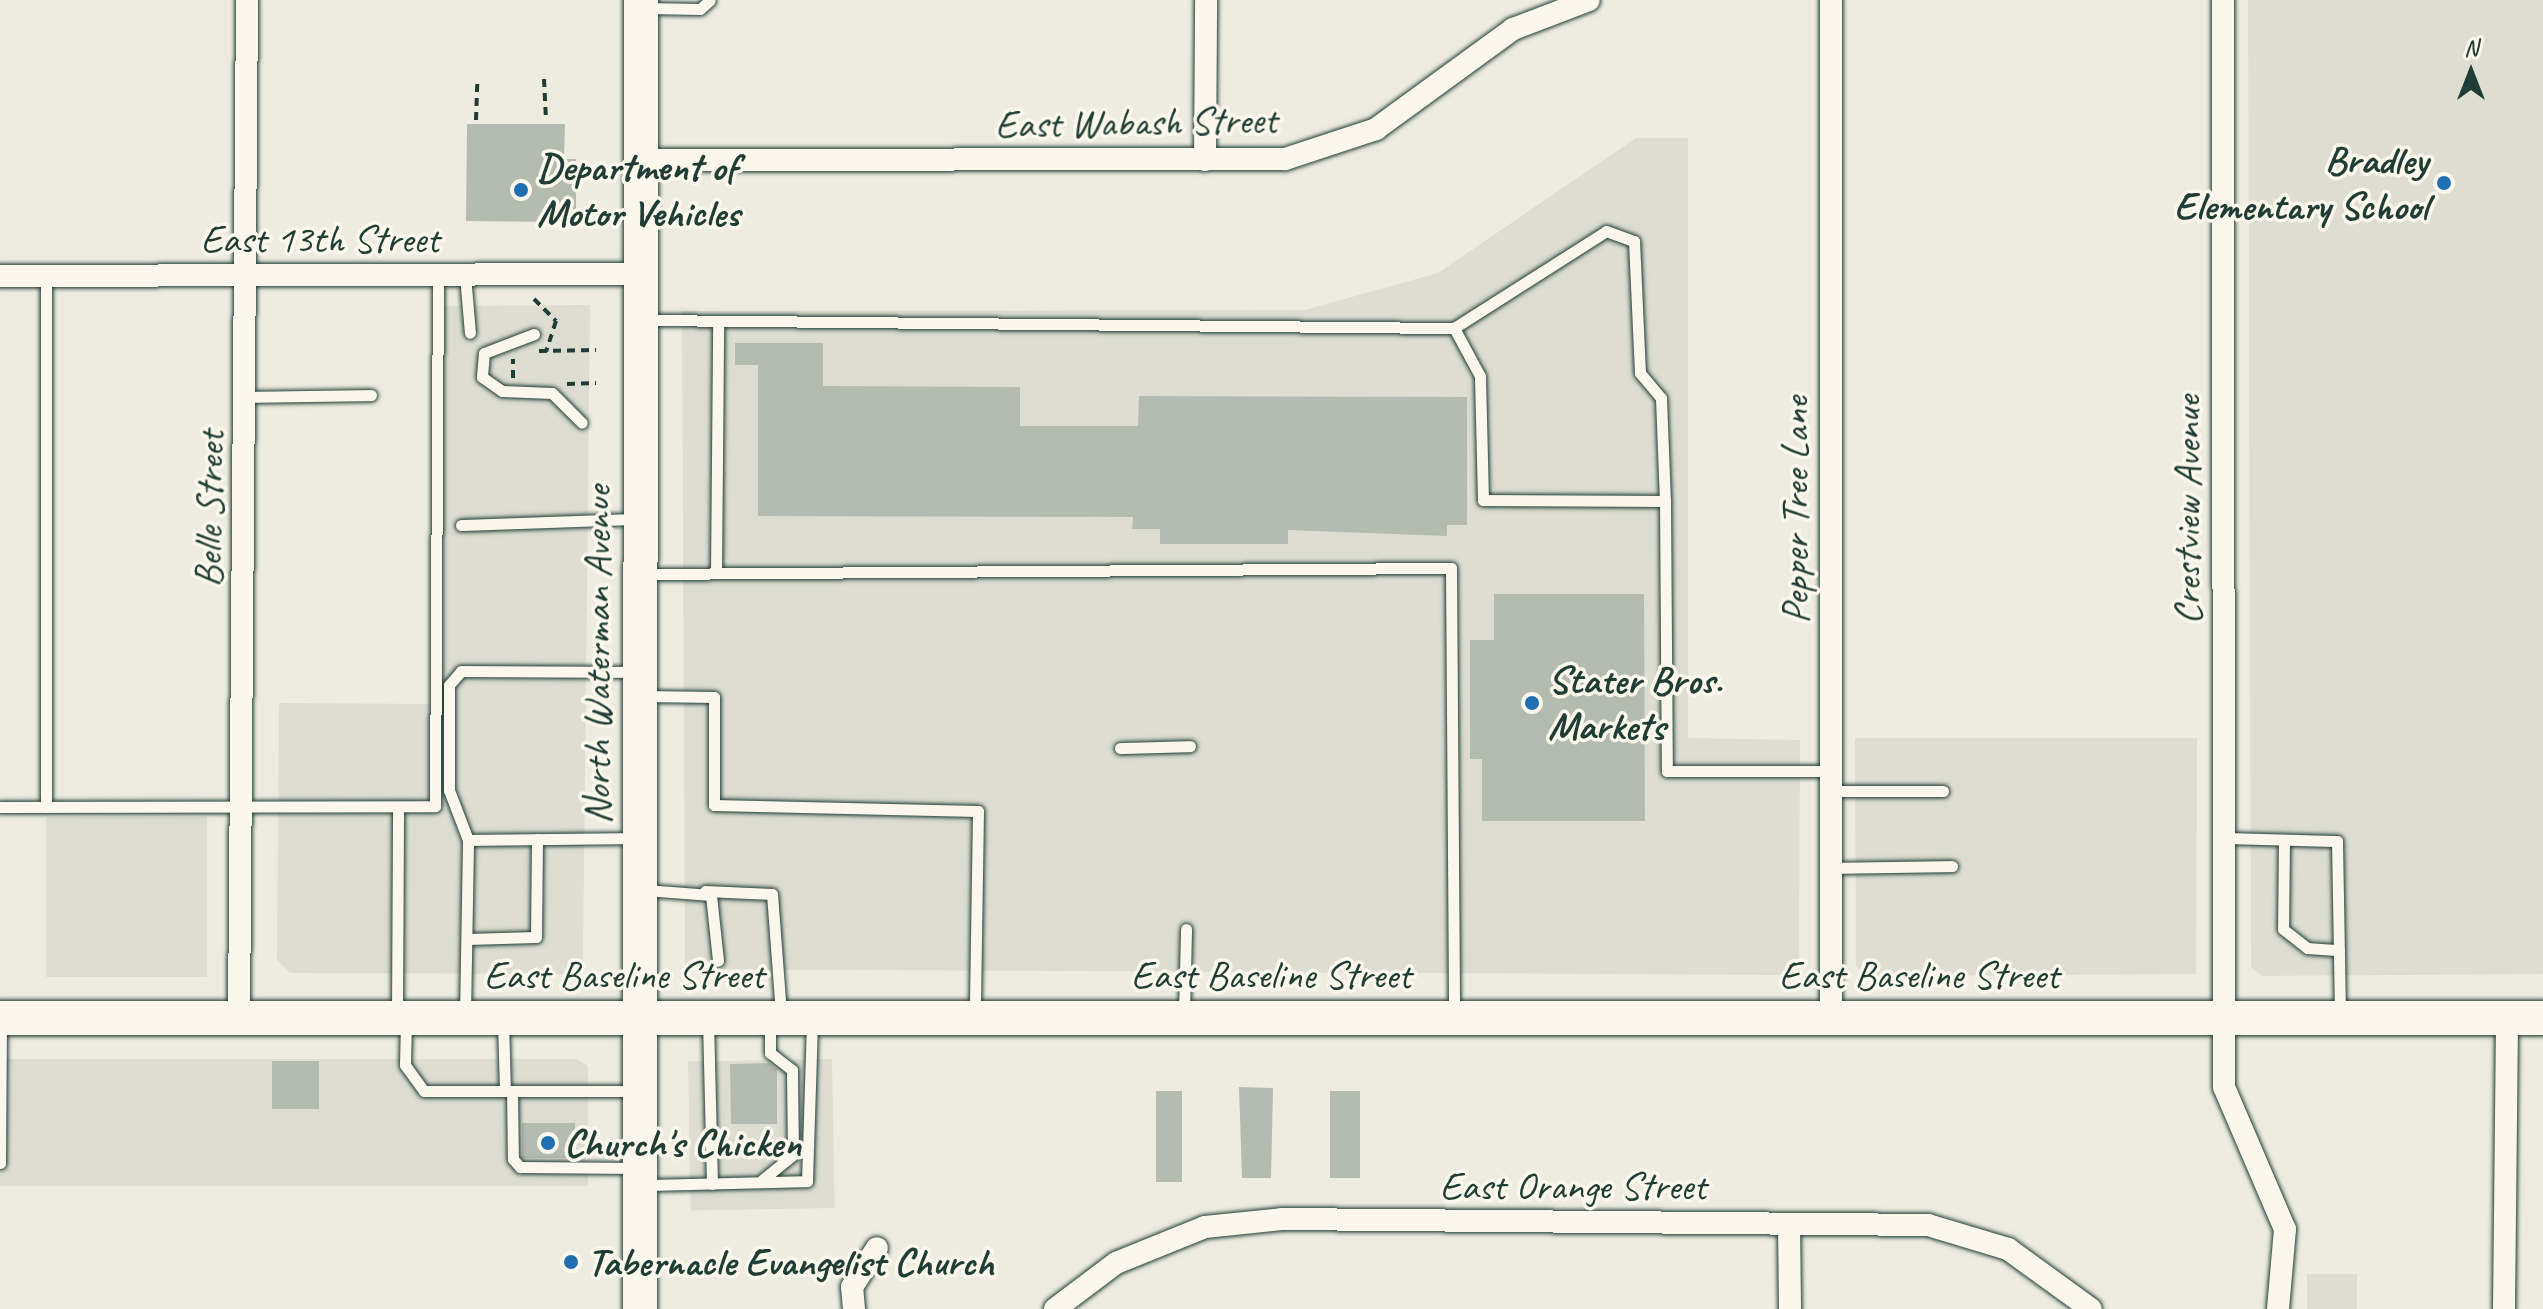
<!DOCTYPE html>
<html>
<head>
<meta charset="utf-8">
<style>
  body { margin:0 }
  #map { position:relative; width:2543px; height:1309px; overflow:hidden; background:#eeece1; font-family:Caveat,sans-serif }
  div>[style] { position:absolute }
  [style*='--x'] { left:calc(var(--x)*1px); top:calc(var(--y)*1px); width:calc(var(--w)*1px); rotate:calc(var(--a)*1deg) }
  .built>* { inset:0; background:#ddddd2; transform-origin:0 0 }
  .building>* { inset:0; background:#b4bbb0; transform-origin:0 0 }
  .path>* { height:4px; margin-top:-2px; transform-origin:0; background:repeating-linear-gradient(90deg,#1f3d34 0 8px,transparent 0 14px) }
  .roads { filter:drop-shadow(0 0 2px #1f3d34) drop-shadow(0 0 2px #1f3d34) }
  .service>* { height:11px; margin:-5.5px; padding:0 5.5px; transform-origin:5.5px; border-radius:5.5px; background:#fbf7ec }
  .minor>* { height:22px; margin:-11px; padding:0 11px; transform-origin:11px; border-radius:11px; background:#fbf7ec }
  .primary>* { height:34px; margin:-17px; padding:0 17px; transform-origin:17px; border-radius:17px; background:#fbf7ec }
  .dots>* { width:22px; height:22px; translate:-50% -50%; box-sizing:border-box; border:4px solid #fbf7ec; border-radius:50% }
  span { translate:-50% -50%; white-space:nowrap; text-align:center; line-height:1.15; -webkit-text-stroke:7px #fbf7ec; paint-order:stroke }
  .street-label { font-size:40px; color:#1f3d34 }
  .poi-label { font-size:40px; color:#1f3d34; font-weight:700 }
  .right { translate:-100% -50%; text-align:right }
  .left { translate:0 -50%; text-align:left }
  .north { position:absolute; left:2431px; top:32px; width:80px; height:80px; -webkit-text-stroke:6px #fbf7ec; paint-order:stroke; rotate:0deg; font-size:22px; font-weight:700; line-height:32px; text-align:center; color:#1f3d34 }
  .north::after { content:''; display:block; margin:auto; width:28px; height:36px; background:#1f3d34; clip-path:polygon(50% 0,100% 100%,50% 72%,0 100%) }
</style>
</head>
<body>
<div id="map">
  <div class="built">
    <i style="clip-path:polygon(2248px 0,2543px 0,2543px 974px,2262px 976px,2251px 967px)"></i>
    <i style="clip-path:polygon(1636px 138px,1688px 138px,1688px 738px,1800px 740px,1799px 975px,685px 969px,682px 311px,1305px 310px,1438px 273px)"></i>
    <i style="clip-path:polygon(590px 305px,583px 961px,568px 974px,290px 973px,277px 960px,279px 703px,431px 704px,433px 306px)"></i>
    <i style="clip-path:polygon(1855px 738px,2197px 738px,2196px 974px,1866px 976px,1856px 966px)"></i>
    <i style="left:46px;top:817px;width:161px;height:160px"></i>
    <i style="clip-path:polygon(0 1059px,577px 1059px,588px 1066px,588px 1186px,0 1186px)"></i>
    <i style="left:832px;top:1059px;width:149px;height:144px;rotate:89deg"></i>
    <i style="left:2307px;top:1274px;width:50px;height:35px"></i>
  </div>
  <div class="building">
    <i style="clip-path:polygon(467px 124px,565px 124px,564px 159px,576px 159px,576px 222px,466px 221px)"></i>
    <i style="clip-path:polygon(735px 343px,823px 343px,823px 386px,1020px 387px,1020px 426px,1138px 426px,1139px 396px,1467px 397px,1467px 525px,1447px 525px,1447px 536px,1288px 530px,1288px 544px,1160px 544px,1160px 529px,1132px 529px,1133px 517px,758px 516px,758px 365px,735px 365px)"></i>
    <i style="clip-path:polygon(1494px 594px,1644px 594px,1645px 821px,1482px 821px,1482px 759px,1470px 759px,1470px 640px,1494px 640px)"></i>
    <i style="left:319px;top:1061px;width:48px;height:47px;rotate:90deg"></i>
    <i style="clip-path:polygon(769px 1063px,777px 1069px,777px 1124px,731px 1124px,730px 1064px)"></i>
    <i style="clip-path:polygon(1239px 1087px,1273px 1088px,1271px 1178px,1242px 1178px)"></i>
    <i style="left:1156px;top:1091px;width:26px;height:91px"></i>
    <i style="left:1360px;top:1091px;width:87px;height:30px;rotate:90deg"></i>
    <i style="left:522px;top:1123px;width:53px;height:35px"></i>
  </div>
  <div class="path">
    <i style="--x:544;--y:79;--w:41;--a:87.2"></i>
    <i style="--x:476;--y:120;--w:36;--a:-88"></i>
    <i style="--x:534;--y:299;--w:31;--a:45"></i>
    <i style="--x:556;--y:321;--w:32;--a:108"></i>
    <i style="--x:539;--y:351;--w:57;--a:-1"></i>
    <i style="--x:513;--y:378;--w:19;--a:-90"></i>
    <i style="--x:567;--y:384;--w:29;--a:-2"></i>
  </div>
  <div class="roads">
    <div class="service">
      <i style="--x:646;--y:8;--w:54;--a:1.1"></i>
      <i style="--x:700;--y:9;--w:13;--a:-42"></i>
      <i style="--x:465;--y:275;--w:58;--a:85.1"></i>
      <i style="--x:46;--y:276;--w:531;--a:90"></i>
      <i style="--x:645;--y:320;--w:809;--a:0.57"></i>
      <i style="--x:1454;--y:328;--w:180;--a:-32.5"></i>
      <i style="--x:1606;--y:231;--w:30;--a:20"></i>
      <i style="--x:1634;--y:241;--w:132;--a:87.4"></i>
      <i style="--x:1640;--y:373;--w:33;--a:50"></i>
      <i style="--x:1661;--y:398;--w:103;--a:87.8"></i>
      <i style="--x:1665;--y:501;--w:182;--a:-179.7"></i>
      <i style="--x:1483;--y:500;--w:124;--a:-91.4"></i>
      <i style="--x:1480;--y:376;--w:55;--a:-118.4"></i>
      <i style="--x:534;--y:334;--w:53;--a:159.2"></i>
      <i style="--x:484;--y:353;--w:24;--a:95"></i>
      <i style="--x:482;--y:377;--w:24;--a:35"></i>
      <i style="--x:502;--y:391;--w:50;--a:2.3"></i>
      <i style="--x:552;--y:393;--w:42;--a:45"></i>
      <i style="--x:247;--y:397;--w:124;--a:-0.9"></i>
      <i style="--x:1665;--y:501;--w:270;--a:89.6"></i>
      <i style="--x:1667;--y:771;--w:164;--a:0"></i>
      <i style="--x:461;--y:525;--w:174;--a:-2"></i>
      <i style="--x:716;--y:573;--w:252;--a:-89.5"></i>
      <i style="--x:644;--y:574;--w:807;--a:-0.43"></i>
      <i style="--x:1451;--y:568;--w:448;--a:89.6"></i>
      <i style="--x:644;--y:696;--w:70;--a:0.8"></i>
      <i style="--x:714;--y:697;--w:108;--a:90"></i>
      <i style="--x:714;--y:805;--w:264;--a:1.3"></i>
      <i style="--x:978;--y:811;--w:202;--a:90.9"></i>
      <i style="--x:1120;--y:748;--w:70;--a:-1.6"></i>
      <i style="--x:1831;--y:791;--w:112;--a:0"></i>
      <i style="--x:0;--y:807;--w:435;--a:-0.1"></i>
      <i style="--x:435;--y:806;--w:531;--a:-89.68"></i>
      <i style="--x:2223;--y:838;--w:114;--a:1.5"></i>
      <i style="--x:2337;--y:841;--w:173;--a:89"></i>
      <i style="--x:468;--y:840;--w:53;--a:-110.8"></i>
      <i style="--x:449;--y:790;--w:105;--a:-90"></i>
      <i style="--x:449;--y:685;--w:18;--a:-49"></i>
      <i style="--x:461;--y:671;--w:178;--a:0.3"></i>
      <i style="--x:2284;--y:840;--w:89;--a:90.6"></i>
      <i style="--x:2283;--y:929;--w:31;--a:38"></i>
      <i style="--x:2307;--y:948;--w:32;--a:4"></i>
      <i style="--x:1831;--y:868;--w:121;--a:-0.9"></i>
      <i style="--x:645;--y:890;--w:66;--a:4.3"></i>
      <i style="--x:711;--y:895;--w:66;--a:83.9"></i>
      <i style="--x:705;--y:891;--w:67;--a:2.6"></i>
      <i style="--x:772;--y:894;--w:119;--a:85.7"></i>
      <i style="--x:467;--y:939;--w:69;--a:-1.7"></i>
      <i style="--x:536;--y:937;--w:98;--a:-89.4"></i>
      <i style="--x:1184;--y:1013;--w:84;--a:-88.6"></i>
      <i style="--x:397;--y:1014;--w:207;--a:-89.7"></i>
      <i style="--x:465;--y:1015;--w:175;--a:-89"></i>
      <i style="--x:468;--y:840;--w:168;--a:-0.7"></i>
      <i style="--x:503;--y:1020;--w:71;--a:88.4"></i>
      <i style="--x:708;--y:1020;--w:164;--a:88.6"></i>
      <i style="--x:406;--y:1021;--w:44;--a:91.3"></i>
      <i style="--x:405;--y:1065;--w:32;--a:54"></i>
      <i style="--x:424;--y:1091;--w:213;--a:0"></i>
      <i style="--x:512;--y:1091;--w:68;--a:89.2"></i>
      <i style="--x:513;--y:1159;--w:11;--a:49"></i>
      <i style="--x:520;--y:1167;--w:116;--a:0.5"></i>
      <i style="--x:0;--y:1163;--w:140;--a:-89.6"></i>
      <i style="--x:762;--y:1180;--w:40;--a:-39"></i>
      <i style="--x:793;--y:1155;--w:85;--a:-90.7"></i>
      <i style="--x:792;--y:1070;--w:28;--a:-142"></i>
      <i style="--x:770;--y:1053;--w:30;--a:-90"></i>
      <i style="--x:644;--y:1185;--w:163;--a:-1.4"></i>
      <i style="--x:807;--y:1181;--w:160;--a:-88.2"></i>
    </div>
    <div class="minor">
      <i style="--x:2223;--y:0;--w:1087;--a:89.95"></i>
      <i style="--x:2224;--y:1087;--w:155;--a:66.8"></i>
      <i style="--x:2285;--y:1229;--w:80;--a:95"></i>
      <i style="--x:641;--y:160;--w:644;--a:-0.09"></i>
      <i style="--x:1285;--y:159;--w:96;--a:-18.2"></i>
      <i style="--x:1376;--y:129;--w:170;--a:-36.1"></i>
      <i style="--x:1513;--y:29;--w:81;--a:-20.9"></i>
      <i style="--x:1205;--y:160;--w:160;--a:-89.6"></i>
      <i style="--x:0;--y:276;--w:641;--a:-0.18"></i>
      <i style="--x:239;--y:1019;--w:1019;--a:-89.55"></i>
      <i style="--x:1831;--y:1019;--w:1019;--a:-90"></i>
      <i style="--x:1789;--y:1224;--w:85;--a:89.3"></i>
      <i style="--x:854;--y:1309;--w:22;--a:-95"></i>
      <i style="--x:852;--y:1287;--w:46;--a:-57.3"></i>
      <i style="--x:1055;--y:1309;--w:76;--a:-37"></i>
      <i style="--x:1116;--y:1263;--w:96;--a:-22"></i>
      <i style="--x:1205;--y:1227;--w:77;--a:-5.9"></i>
      <i style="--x:1282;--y:1219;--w:646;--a:0.53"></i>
      <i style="--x:1928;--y:1225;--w:84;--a:16.7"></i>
      <i style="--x:2008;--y:1249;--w:102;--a:35.9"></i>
      <i style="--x:2504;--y:1309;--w:291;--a:-89.4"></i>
    </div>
    <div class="primary">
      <i style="--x:0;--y:1018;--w:2543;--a:0"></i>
      <i style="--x:640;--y:1309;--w:1309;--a:-89.96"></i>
    </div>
  </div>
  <div class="dots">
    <i style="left:2444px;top:183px;background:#1f6fb2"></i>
    <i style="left:521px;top:190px;background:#1f6fb2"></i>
    <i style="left:1532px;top:703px;background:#1f6fb2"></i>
    <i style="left:548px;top:1143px;background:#1f6fb2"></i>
    <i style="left:571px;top:1262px;background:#1f6fb2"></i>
  </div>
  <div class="street-label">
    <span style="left:1136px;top:122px;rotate:-1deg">East Wabash Street</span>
    <span style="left:320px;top:239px">East 13th Street</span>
    <span style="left:209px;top:509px;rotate:-89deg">Belle Street</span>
    <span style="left:1795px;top:510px;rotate:-90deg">Pepper Tree Lane</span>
    <span style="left:2187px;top:510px;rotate:-90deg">Crestview Avenue</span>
    <span style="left:597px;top:655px;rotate:-90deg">North Waterman Avenue</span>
    <span style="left:624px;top:975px">East Baseline Street</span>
    <span style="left:1271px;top:975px">East Baseline Street</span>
    <span style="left:1919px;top:975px">East Baseline Street</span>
    <span style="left:1573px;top:1186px">East Orange Street</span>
  </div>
  <div class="poi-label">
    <span class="right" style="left:2428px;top:183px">Bradley<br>Elementary School</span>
    <span class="left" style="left:537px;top:190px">Department of<br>Motor Vehicles</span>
    <span class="left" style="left:1548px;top:703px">Stater Bros.<br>Markets</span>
    <span class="left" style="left:564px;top:1143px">Church's Chicken</span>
    <span class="left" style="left:587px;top:1262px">Tabernacle Evangelist Church</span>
  </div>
  <div class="north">N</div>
</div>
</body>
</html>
